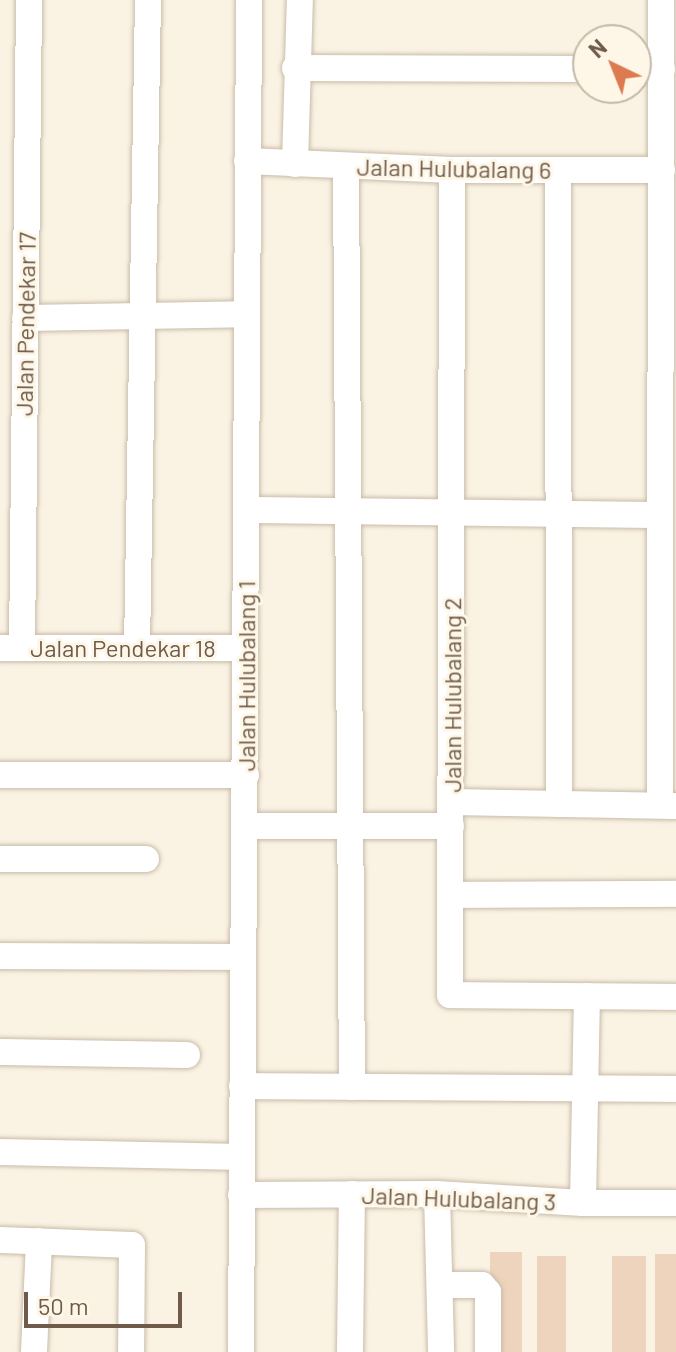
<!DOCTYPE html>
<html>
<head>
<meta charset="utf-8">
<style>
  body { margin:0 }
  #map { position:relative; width:676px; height:1352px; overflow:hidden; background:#faf3e3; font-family:Barlow,sans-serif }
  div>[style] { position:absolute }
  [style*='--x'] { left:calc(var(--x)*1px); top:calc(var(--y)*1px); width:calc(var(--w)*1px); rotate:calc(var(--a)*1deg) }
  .building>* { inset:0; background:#eed4bc; transform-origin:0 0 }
  .roads { filter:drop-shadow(0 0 2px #cabbaa) drop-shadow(0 0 2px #cabbaa) }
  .minor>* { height:26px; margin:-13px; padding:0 13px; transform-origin:13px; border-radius:13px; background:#fff }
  span { translate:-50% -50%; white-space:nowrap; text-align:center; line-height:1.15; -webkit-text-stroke:6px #fef7e8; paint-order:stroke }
  .street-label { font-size:24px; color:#705b4b }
  .north { position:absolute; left:572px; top:24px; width:80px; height:80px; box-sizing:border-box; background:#fef7e8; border:2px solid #c5b9a9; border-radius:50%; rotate:317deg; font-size:22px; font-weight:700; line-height:32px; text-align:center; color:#705b4b }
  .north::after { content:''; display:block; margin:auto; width:28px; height:36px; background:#dc7b50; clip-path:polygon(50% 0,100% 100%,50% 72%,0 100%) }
  .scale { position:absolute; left:24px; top:1292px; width:158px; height:36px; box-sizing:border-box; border:4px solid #705b4b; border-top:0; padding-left:10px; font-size:24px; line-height:28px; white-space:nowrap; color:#705b4b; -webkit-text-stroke:6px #fef7e8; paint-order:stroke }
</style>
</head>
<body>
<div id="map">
  <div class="building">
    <i style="left:522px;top:1252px;width:100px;height:32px;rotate:90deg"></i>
    <i style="left:655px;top:1254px;width:21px;height:98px"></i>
    <i style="left:566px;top:1256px;width:96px;height:29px;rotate:90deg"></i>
    <i style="left:612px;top:1256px;width:34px;height:96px"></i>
  </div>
  <div class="roads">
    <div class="minor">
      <i style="--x:295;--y:68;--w:293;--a:0.2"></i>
      <i style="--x:636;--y:69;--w:26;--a:0"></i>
      <i style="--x:247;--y:161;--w:205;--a:2.5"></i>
      <i style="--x:452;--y:170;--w:210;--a:0"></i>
      <i style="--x:295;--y:164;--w:164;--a:-88.3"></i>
      <i style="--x:346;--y:166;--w:921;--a:89.63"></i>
      <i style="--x:452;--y:170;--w:825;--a:90.14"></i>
      <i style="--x:450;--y:995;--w:226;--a:0.5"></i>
      <i style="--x:558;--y:170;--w:634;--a:89.91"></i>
      <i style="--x:25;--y:318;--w:220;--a:-1"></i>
      <i style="--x:247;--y:510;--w:413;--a:0.7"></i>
      <i style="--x:0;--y:648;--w:245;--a:0"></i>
      <i style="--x:22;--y:648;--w:648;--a:-89.38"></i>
      <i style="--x:137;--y:648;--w:648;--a:-89.03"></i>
      <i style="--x:0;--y:775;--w:246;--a:0"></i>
      <i style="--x:451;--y:802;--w:224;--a:1"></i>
      <i style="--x:660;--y:805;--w:805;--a:-89.93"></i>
      <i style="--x:246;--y:826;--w:205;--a:0"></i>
      <i style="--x:0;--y:859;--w:146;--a:0"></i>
      <i style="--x:450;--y:895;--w:226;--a:-0.3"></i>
      <i style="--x:0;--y:956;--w:243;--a:0.2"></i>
      <i style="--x:0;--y:1052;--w:187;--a:0.9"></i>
      <i style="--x:242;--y:1086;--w:434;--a:0.4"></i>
      <i style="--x:0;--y:1152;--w:242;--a:1.2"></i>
      <i style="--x:437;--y:1194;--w:158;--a:88.5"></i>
      <i style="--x:241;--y:1195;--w:196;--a:-0.3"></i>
      <i style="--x:437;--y:1194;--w:146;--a:3.5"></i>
      <i style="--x:583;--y:1203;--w:93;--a:0"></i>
      <i style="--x:583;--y:1203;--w:207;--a:-88.9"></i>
      <i style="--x:0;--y:1240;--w:132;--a:2.2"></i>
      <i style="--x:132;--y:1245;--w:107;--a:90.5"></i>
      <i style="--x:440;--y:1285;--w:42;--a:0"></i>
      <i style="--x:482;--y:1285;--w:9;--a:49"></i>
      <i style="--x:488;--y:1292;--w:60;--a:90"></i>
      <i style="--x:34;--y:1352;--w:111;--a:-87.4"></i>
      <i style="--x:241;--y:1352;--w:1352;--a:-89.66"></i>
      <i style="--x:350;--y:1352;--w:158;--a:-89.3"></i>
    </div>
  </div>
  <div class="street-label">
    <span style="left:454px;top:168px;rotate:1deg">Jalan Hulubalang 6</span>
    <span style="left:25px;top:324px;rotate:-89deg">Jalan Pendekar 17</span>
    <span style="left:123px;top:648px">Jalan Pendekar 18</span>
    <span style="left:246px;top:676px;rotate:-90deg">Jalan Hulubalang 1</span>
    <span style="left:452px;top:695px;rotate:-90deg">Jalan Hulubalang 2</span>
    <span style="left:459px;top:1198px;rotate:2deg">Jalan Hulubalang 3</span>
  </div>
  <div class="north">N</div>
  <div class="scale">50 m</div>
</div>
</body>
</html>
